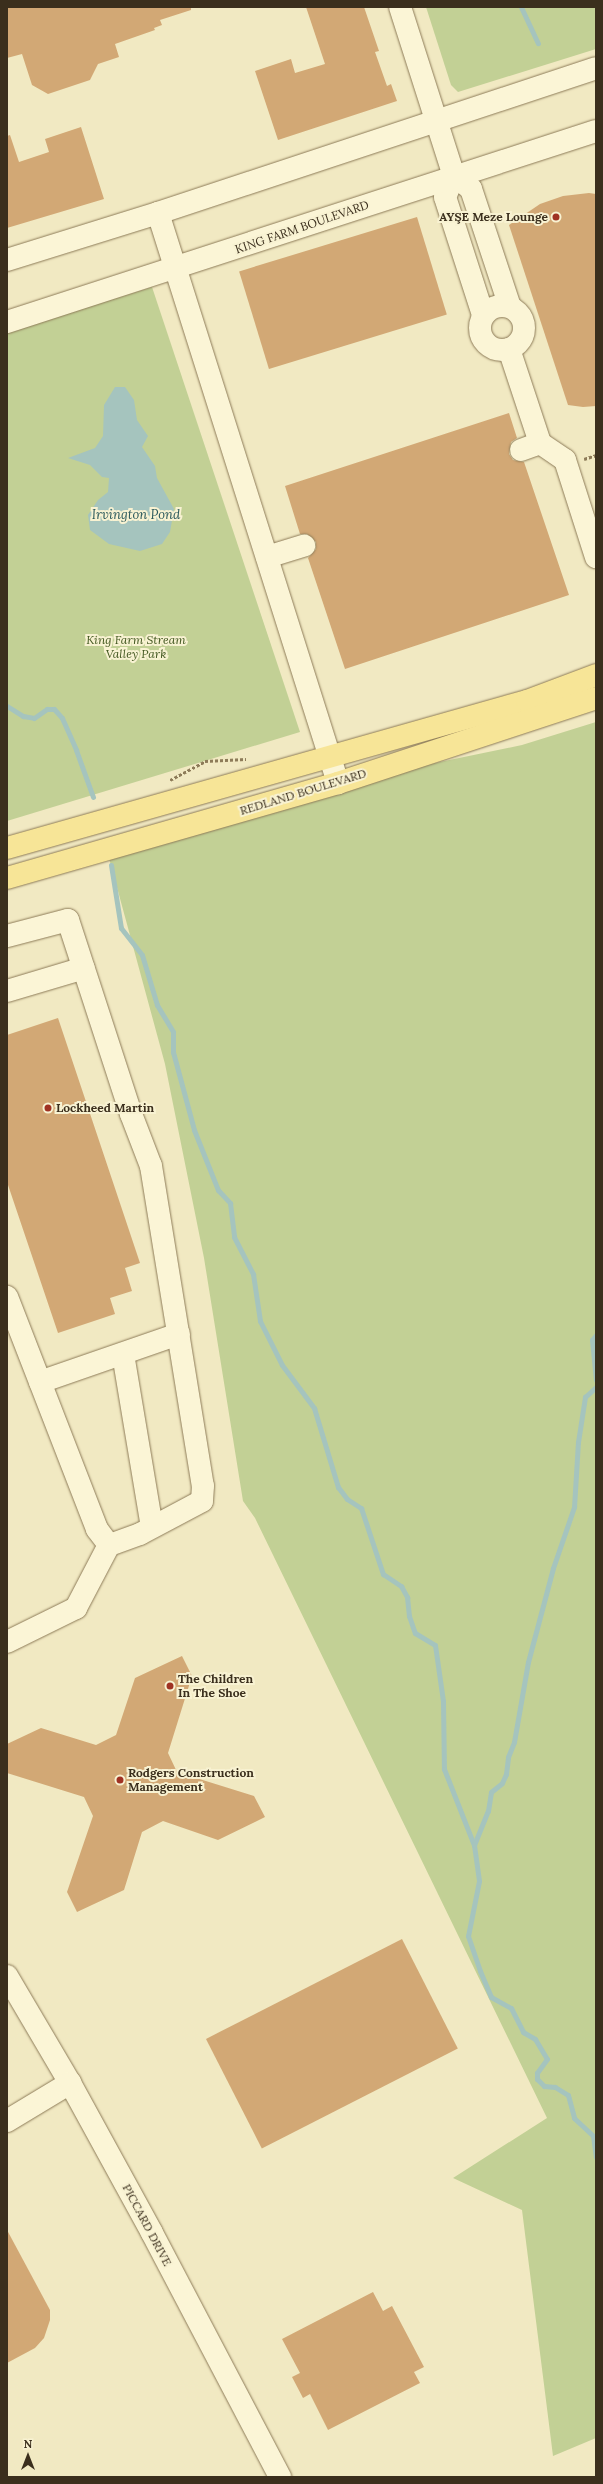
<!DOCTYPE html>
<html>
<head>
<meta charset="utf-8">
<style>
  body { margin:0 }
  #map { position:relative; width:603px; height:2484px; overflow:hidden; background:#f1e9c2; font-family:Lora,serif }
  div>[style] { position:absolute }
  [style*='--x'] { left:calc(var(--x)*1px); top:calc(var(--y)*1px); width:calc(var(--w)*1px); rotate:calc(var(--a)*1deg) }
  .green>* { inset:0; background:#c2d095 }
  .water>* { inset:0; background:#a5c4be }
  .stream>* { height:5px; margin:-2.5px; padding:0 2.5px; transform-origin:2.5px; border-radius:2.5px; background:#a5c4be }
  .building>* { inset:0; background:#d2a875; transform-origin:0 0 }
  .path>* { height:2.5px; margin-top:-1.25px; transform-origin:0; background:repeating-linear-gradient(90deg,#8d7b58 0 3px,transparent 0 5px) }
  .roads { filter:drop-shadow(0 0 1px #8d7b58) drop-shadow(0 0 1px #8d7b58) }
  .minor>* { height:22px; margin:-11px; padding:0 11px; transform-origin:11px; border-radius:11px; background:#fbf5d6 }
  .minor>.ring { margin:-11px; padding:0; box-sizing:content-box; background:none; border:22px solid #fbf5d6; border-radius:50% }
  .major>* { height:22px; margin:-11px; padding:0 11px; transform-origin:11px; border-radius:11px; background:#f7e597 }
  .dots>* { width:11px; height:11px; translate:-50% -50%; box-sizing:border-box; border:2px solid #f8f2d2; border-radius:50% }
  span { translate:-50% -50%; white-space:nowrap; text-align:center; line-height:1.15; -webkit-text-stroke:4px #f8f2d2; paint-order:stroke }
  .poi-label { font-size:12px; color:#3b2f1d; font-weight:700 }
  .right { translate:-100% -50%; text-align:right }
  .left { translate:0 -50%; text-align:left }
  .street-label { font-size:12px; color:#3b2f1d }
  .park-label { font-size:12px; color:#445922; font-style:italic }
  .water-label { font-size:13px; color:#2b595c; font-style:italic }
  .frame { position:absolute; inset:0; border:8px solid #3b2f1d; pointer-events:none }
  .north { position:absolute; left:8px; top:2436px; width:40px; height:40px; -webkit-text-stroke:3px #f8f2d2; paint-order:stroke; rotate:0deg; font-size:11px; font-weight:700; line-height:16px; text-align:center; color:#3b2f1d }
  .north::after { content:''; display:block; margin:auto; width:14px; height:18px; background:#3b2f1d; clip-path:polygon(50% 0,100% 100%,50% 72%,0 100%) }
</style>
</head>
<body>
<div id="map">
  <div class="green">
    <i style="clip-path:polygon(426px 7px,596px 7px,596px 49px,458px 92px,451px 85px)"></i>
    <i style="clip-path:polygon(152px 287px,300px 732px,7px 821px,7px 332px)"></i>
    <i style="clip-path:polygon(596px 722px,596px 2438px,553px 2456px,522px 2210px,453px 2178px,547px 2118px,255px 1518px,243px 1501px,204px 1258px,165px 1064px,106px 847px,338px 783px,522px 745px)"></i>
  </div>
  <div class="water">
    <i style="clip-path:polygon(115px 387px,125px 387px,134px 400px,137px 420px,148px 436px,142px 447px,155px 466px,157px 478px,174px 509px,170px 532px,162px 544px,140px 551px,109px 544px,90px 530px,88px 515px,98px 500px,108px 492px,109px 478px,102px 477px,90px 465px,68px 458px,95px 448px,103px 436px,104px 405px)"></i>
  </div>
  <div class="stream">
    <i style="--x:521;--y:7;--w:40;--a:65"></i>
    <i style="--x:7;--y:706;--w:19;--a:32"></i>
    <i style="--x:23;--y:716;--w:11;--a:10"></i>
    <i style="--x:34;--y:718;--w:16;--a:-35"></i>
    <i style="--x:47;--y:709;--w:7;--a:0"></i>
    <i style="--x:54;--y:709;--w:12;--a:48"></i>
    <i style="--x:62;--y:718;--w:35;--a:66"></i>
    <i style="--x:76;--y:750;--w:50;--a:70.1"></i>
    <i style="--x:111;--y:865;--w:64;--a:81"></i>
    <i style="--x:121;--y:928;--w:34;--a:52"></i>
    <i style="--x:142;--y:955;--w:52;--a:73.3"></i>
    <i style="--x:157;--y:1005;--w:31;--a:59"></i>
    <i style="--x:173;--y:1032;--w:20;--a:90"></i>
    <i style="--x:173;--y:1052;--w:81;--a:74.9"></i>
    <i style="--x:194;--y:1130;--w:65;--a:68.2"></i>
    <i style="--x:218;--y:1190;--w:18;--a:47"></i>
    <i style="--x:230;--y:1203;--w:34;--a:83"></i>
    <i style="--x:234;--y:1237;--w:42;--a:62.8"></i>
    <i style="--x:253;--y:1274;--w:48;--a:81.5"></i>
    <i style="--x:260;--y:1321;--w:49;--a:63.4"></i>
    <i style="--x:282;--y:1365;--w:54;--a:53.3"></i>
    <i style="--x:314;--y:1408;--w:83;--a:73.1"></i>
    <i style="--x:338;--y:1487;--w:15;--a:53"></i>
    <i style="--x:347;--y:1499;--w:17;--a:33"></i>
    <i style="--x:361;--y:1508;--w:70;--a:71.6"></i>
    <i style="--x:383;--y:1574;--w:22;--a:34"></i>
    <i style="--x:401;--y:1586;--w:13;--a:61"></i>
    <i style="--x:407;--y:1597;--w:19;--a:84"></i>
    <i style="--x:409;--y:1616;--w:18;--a:71"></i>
    <i style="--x:415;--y:1633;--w:23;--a:31"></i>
    <i style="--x:435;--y:1645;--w:57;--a:81.9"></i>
    <i style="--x:443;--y:1701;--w:68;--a:89.2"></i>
    <i style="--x:444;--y:1769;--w:82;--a:68.5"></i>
    <i style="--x:474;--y:1845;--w:36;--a:82"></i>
    <i style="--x:479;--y:1881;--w:56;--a:101.3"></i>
    <i style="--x:468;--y:1936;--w:37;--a:71"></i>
    <i style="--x:480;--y:1971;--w:28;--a:67"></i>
    <i style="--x:491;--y:1997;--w:23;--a:29"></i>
    <i style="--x:511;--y:2008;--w:27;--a:63"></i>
    <i style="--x:523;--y:2032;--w:14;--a:30"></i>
    <i style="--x:535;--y:2039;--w:23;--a:59"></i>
    <i style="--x:547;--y:2059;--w:17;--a:126"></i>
    <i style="--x:537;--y:2073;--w:6;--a:90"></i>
    <i style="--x:537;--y:2079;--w:10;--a:45"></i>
    <i style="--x:544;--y:2086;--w:11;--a:5"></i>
    <i style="--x:555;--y:2087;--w:15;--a:32"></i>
    <i style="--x:568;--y:2095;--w:24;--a:75"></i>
    <i style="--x:574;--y:2118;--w:26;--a:43"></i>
    <i style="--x:593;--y:2136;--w:21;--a:82"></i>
    <i style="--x:596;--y:1335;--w:6;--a:129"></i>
    <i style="--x:592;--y:1340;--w:40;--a:84.3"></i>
    <i style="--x:474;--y:1845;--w:37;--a:-68"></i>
    <i style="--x:488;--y:1811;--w:19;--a:-81"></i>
    <i style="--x:491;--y:1792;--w:14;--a:-39"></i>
    <i style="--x:502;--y:1783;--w:10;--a:-66"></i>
    <i style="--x:506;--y:1774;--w:17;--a:-83"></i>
    <i style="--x:508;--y:1757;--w:16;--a:-68"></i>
    <i style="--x:514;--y:1742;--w:81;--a:-80.1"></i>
    <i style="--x:528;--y:1662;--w:97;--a:-75.1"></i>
    <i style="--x:553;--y:1568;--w:65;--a:-71"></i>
    <i style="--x:574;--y:1507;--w:65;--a:-86.5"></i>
    <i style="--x:578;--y:1442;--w:46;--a:-81.2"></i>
    <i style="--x:585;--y:1397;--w:15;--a:-42"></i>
  </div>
  <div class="building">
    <i style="clip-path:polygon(7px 7px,191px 7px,191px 10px,160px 20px,162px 25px,154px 28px,155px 30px,115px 44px,119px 57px,98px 64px,90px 80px,48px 94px,32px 85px,22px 54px,7px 58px)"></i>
    <i style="clip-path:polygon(306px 7px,364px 7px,379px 51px,375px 52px,387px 86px,391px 84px,397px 101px,278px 140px,255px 71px,291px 59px,295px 73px,325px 64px)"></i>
    <i style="clip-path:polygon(81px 127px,104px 199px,7px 228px,7px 136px,10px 135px,19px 162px,49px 152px,45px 139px)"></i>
    <i style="clip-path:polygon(589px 193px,596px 194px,596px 406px,583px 407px,568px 405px,509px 225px,540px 204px,563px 196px)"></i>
    <i style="left:417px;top:217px;width:102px;height:186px;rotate:73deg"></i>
    <i style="clip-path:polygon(509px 413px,517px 438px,511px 442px,509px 454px,513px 460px,524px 462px,569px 595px,345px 669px,308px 558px,316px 549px,316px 542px,307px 534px,300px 534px,285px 486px)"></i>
    <i style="clip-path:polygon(58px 1018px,140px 1263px,125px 1268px,132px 1291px,110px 1298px,115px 1314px,58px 1333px,7px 1182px,7px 1035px)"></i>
    <i style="clip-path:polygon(182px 1656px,192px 1676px,168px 1753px,177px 1772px,254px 1796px,265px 1817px,218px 1840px,163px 1821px,142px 1832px,124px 1890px,77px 1912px,67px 1892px,93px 1816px,84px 1797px,7px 1773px,7px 1744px,41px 1728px,96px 1745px,116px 1735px,135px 1678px)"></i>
    <i style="left:402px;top:1939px;width:123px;height:220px;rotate:63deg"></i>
    <i style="clip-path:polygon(7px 2230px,50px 2310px,50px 2320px,44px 2338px,35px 2348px,7px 2363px)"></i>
    <i style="clip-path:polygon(373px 2292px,383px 2311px,392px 2306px,424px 2367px,414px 2372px,420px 2383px,328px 2430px,310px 2394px,303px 2398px,292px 2377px,300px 2373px,282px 2339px)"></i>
  </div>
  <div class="path">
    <i style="--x:584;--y:459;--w:13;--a:-18"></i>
    <i style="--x:170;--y:780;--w:40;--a:-28"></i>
    <i style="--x:205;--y:761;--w:41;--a:-2.8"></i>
  </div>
  <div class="roads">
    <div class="minor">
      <i style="--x:400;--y:7;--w:177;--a:72.3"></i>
      <i style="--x:454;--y:176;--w:21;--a:37"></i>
      <i style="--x:471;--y:189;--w:124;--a:71.7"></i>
      <i style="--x:454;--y:176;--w:23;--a:113"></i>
      <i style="--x:445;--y:197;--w:124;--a:72.1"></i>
      <i style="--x:158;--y:213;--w:598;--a:72.47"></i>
      <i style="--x:7;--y:260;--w:158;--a:-17.3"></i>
      <i style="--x:158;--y:213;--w:461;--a:-18.3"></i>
      <i class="ring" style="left:480px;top:306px;width:22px;height:22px"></i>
      <i style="--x:7;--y:322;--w:619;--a:-17.97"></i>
      <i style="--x:509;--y:349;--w:99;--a:71.7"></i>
      <i style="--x:540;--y:443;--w:30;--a:34"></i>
      <i style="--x:565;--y:460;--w:102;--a:72.3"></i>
      <i style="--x:521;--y:450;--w:20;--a:-20"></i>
      <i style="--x:267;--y:557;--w:39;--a:-17"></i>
      <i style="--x:7;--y:936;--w:63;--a:-14.7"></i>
      <i style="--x:68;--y:920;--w:204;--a:72"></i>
      <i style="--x:131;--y:1114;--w:56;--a:69"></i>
      <i style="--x:151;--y:1166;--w:324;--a:80.8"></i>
      <i style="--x:203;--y:1486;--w:15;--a:94"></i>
      <i style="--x:202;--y:1501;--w:70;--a:152"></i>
      <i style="--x:140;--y:1534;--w:33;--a:160"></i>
      <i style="--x:109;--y:1545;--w:20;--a:-127"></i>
      <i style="--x:97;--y:1529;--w:249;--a:-111.2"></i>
      <i style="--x:7;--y:991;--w:80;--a:-16.6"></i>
      <i style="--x:123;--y:1354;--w:175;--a:80.5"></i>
      <i style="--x:40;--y:1382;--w:147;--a:-19.1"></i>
      <i style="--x:7;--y:1642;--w:77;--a:-26.2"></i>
      <i style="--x:76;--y:1608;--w:71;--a:-62.4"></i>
      <i style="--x:7;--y:1976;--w:124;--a:59.5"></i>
      <i style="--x:70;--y:2083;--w:171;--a:61.3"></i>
      <i style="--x:152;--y:2233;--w:276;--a:62.3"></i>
      <i style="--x:7;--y:2121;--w:74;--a:-31.1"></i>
    </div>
    <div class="major">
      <i style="--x:7;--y:848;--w:540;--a:-15.79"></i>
      <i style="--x:527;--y:701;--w:74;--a:-20.6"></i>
      <i style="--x:7;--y:878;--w:344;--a:-16"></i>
      <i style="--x:338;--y:783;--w:272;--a:-18.2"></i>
    </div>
  </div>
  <div class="dots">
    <i style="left:556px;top:217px;background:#a03223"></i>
    <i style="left:48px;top:1108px;background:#a03223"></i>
    <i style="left:170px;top:1686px;background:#a03223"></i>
    <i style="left:120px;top:1780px;background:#a03223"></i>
  </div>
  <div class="poi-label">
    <span class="right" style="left:548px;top:217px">AYŞE Meze Lounge</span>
    <span class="left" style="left:56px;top:1108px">Lockheed Martin</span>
    <span class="left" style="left:178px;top:1686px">The Children<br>In The Shoe</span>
    <span class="left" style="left:128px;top:1780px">Rodgers Construction<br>Management</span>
  </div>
  <div class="street-label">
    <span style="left:302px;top:227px;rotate:-19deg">KING FARM BOULEVARD</span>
    <span style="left:303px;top:792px;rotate:-17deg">REDLAND BOULEVARD</span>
    <span style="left:147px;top:2225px;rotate:62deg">PICCARD DRIVE</span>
  </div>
  <div class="park-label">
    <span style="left:136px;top:647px">King Farm Stream<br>Valley Park</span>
  </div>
  <div class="water-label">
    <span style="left:136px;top:515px">Irvington Pond</span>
  </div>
  <div class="frame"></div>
  <div class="north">N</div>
</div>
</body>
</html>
